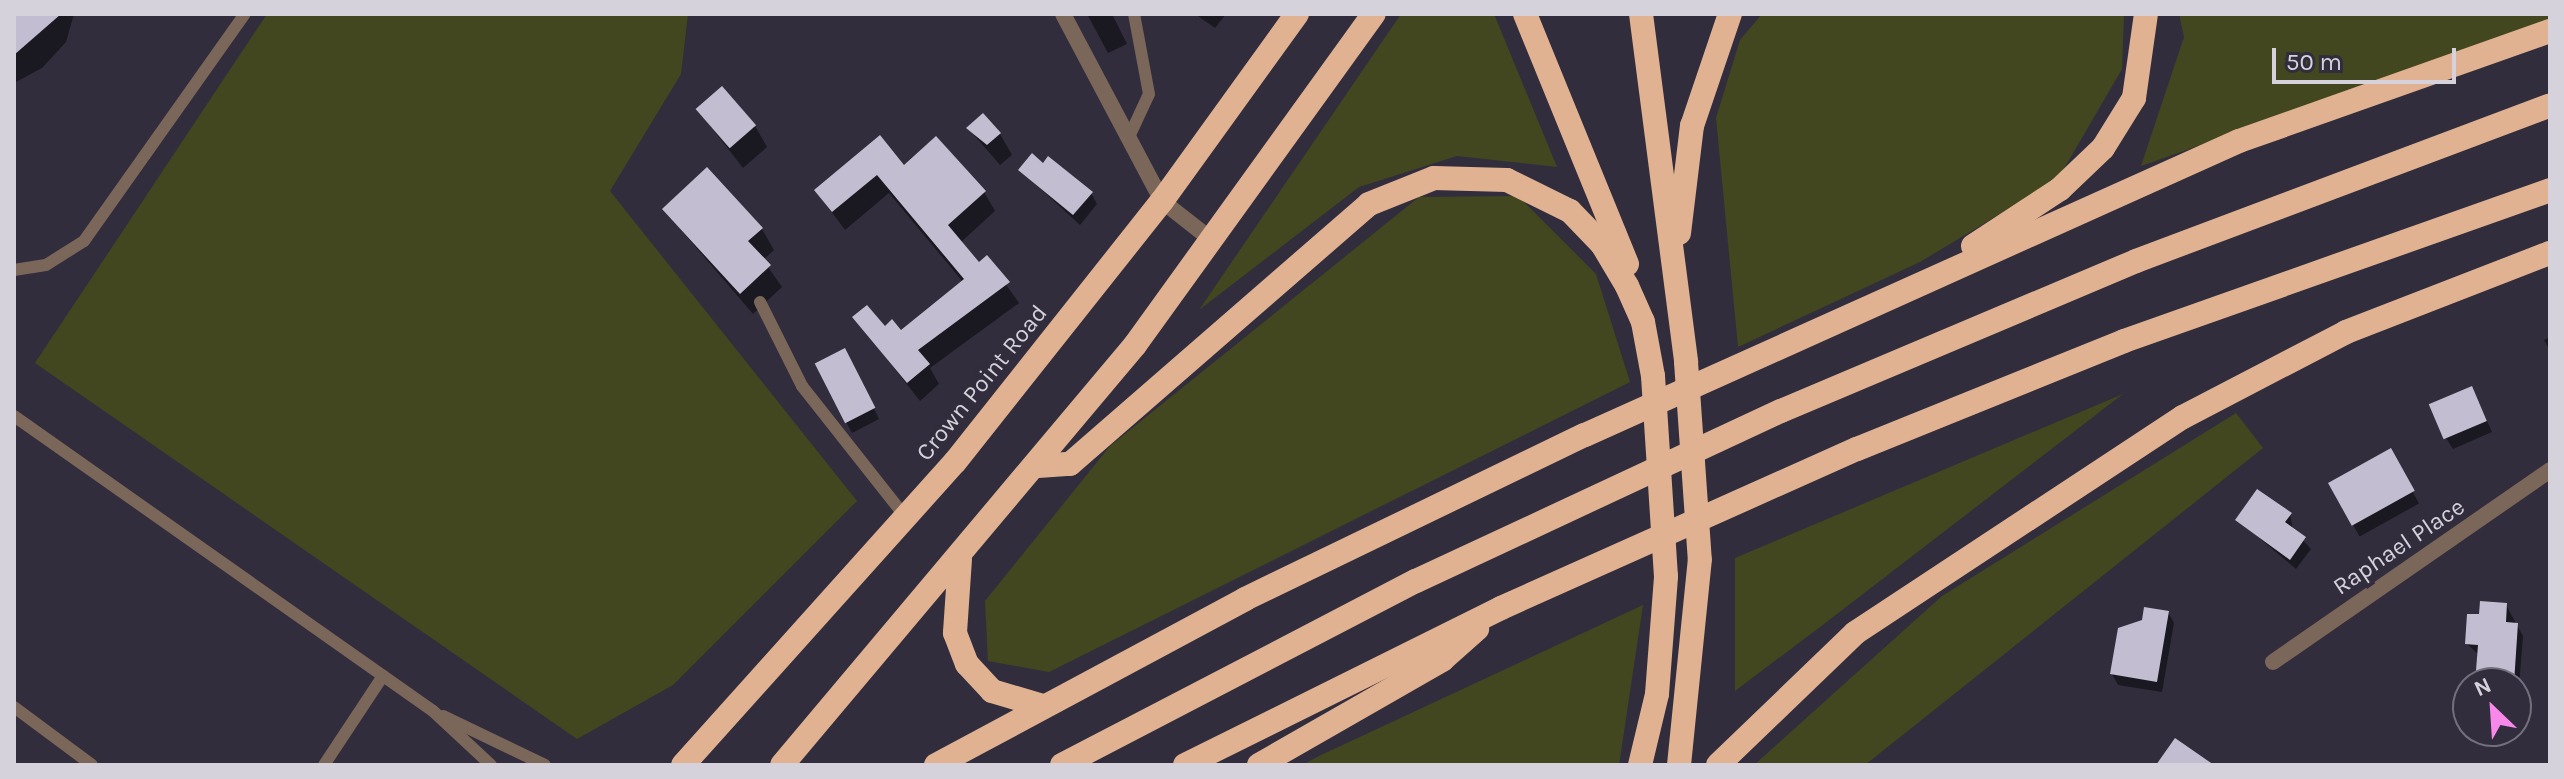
<!DOCTYPE html>
<html>
<head>
<meta charset="utf-8">
<style>
  body { margin:0 }
  #map { position:relative; width:2564px; height:779px; overflow:hidden; background:#322d3c; font-family:Karla,sans-serif }
  div>[style] { position:absolute }
  [style*='--x'] { left:calc(var(--x)*1px); top:calc(var(--y)*1px); width:calc(var(--w)*1px); rotate:calc(var(--a)*1deg) }
  .green>* { inset:0; background:#42471f }
  .shadow>* { inset:0; background:#0007; transform-origin:0 0 }
  .building>* { inset:0; background:#c2bdd0; transform-origin:0 0 }
  .lane>* { height:12px; margin:-6px; padding:0 6px; transform-origin:6px; border-radius:6px; background:#7a675a }
  .street>* { height:16px; margin:-8px; padding:0 8px; transform-origin:8px; border-radius:8px; background:#7a675a }
  .highway>* { height:24px; margin:-12px; padding:0 12px; transform-origin:12px; border-radius:12px; background:#e0b292 }
  .highway-bridge>* { height:24px; margin:-12px; padding:0 12px; transform-origin:12px; border-radius:12px; background:#e0b292 }
  span { translate:-50% -50%; white-space:nowrap; text-align:center; line-height:1.15; -webkit-text-stroke:8px #322d3c; paint-order:stroke }
  .street-label { font-size:24px; color:#d5d2dc }
  .frame { position:absolute; inset:0; border:16px solid #d5d2dc; pointer-events:none }
  .north { position:absolute; left:2452px; top:667px; width:80px; height:80px; box-sizing:border-box; background:#322d3c; border:2px solid #736f7c; border-radius:50%; rotate:335deg; font-size:22px; font-weight:700; line-height:32px; text-align:center; color:#d5d2dc }
  .north::after { content:''; display:block; margin:auto; width:28px; height:36px; background:#f888ea; clip-path:polygon(50% 0,100% 100%,50% 72%,0 100%) }
  .scale { position:absolute; left:2272px; top:48px; width:184px; height:36px; box-sizing:border-box; border:4px solid #d5d2dc; border-top:0; padding-left:10px; font-size:24px; line-height:28px; white-space:nowrap; color:#d5d2dc; -webkit-text-stroke:6px #322d3c; paint-order:stroke }
</style>
</head>
<body>
<div id="map">
  <div class="green">
    <i style="clip-path:polygon(267px 14px,688px 14px,681px 74px,610px 191px,857px 501px,673px 685px,577px 739px,35px 363px)"></i>
    <i style="clip-path:polygon(1401px 14px,1494px 14px,1557px 167px,1457px 156px,1359px 187px,1199px 310px)"></i>
    <i style="clip-path:polygon(1762px 14px,2124px 14px,2122px 69px,2058px 179px,1920px 262px,1738px 347px,1716px 118px,1740px 40px)"></i>
    <i style="clip-path:polygon(2179px 14px,2550px 14px,2550px 23px,2141px 166px,2184px 37px)"></i>
    <i style="clip-path:polygon(1518px 196px,1596px 274px,1630px 382px,1049px 672px,988px 661px,985px 601px,1110px 446px,1419px 197px)"></i>
    <i style="clip-path:polygon(2123px 394px,1824px 624px,1735px 691px,1735px 558px)"></i>
    <i style="clip-path:polygon(2236px 413px,2263px 448px,1865px 765px,1754px 765px,1942px 596px)"></i>
    <i style="clip-path:polygon(1643px 605px,1619px 765px,1302px 765px,1319px 756px)"></i>
  </div>
  <div class="shadow">
    <i style="clip-path:polygon(14px 14px,74px 14px,66px 42px,42px 68px,14px 83px)"></i>
    <i style="clip-path:polygon(1087px 14px,1112px 14px,1127px 44px,1108px 53px)"></i>
    <i style="clip-path:polygon(1195px 14px,1226px 14px,1215px 28px)"></i>
    <i style="clip-path:polygon(698px 110px,755px 126px,767px 147px,743px 168px)"></i>
    <i style="clip-path:polygon(969px 129px,1000px 134px,1012px 155px,1000px 165px)"></i>
    <i style="clip-path:polygon(904px 168px,984px 192px,995px 211px,960px 243px,978px 265px,987px 258px,1019px 303px,930px 368px,939px 384px,920px 401px,854px 317px,901px 333px,963px 282px,889px 193px,845px 230px,816px 191px)"></i>
    <i style="clip-path:polygon(1020px 170px,1091px 193px,1097px 204px,1080px 225px)"></i>
    <i style="clip-path:polygon(664px 210px,762px 229px,774px 250px,763px 260px,782px 287px,753px 314px)"></i>
    <i style="clip-path:polygon(2550px 337px,2550px 351px,2544px 340px)"></i>
    <i style="clip-path:polygon(851px 361px,879px 419px,852px 433px,846px 422px)"></i>
    <i style="clip-path:polygon(2477px 399px,2492px 432px,2453px 449px,2446px 438px)"></i>
    <i style="left:2390px;top:451px;width:60px;height:68px;rotate:61deg"></i>
    <i style="clip-path:polygon(2290px 514px,2293px 530px,2311px 549px,2296px 569px,2238px 520px)"></i>
    <i style="clip-path:polygon(2506px 605px,2523px 636px,2518px 700px,2516px 683px,2477px 683px,2479px 655px,2467px 644px)"></i>
    <i style="clip-path:polygon(2168px 612px,2174px 623px,2162px 692px,2118px 685px,2112px 674px)"></i>
  </div>
  <div class="building">
    <i style="clip-path:polygon(14px 14px,61px 14px,14px 55px)"></i>
    <i style="left:722px;top:86px;width:52px;height:35px;rotate:49deg"></i>
    <i style="clip-path:polygon(983px 113px,1001px 133px,987px 145px,966px 128px)"></i>
    <i style="clip-path:polygon(880px 135px,904px 165px,936px 136px,986px 191px,948px 225px,979px 262px,987px 255px,1010px 282px,918px 350px,930px 364px,907px 383px,852px 317px,867px 305px,885px 326px,892px 319px,901px 330px,964px 279px,877px 175px,832px 212px,814px 190px)"></i>
    <i style="clip-path:polygon(1032px 153px,1043px 163px,1048px 156px,1093px 192px,1073px 215px,1018px 170px)"></i>
    <i style="clip-path:polygon(707px 167px,763px 228px,748px 241px,771px 265px,740px 294px,662px 209px)"></i>
    <i style="left:845px;top:348px;width:67px;height:34px;rotate:63deg"></i>
    <i style="left:2472px;top:386px;width:38px;height:47px;rotate:67deg"></i>
    <i style="left:2391px;top:448px;width:49px;height:72px;rotate:61deg"></i>
    <i style="clip-path:polygon(2257px 489px,2292px 513px,2285px 522px,2306px 537px,2290px 560px,2235px 520px)"></i>
    <i style="clip-path:polygon(2480px 601px,2507px 603px,2506px 622px,2518px 623px,2514px 683px,2475px 683px,2478px 645px,2465px 644px,2467px 614px,2479px 614px)"></i>
    <i style="clip-path:polygon(2144px 607px,2169px 611px,2157px 682px,2110px 674px,2118px 628px,2142px 620px)"></i>
    <i style="clip-path:polygon(2175px 738px,2214px 765px,2156px 765px)"></i>
  </div>
  <div class="lane">
    <i style="--x:1129;--y:137;--w:47;--a:-65.1"></i>
    <i style="--x:1149;--y:94;--w:81;--a:-100.6"></i>
    <i style="--x:14;--y:270;--w:32;--a:-9"></i>
    <i style="--x:46;--y:265;--w:45;--a:-32.3"></i>
    <i style="--x:84;--y:241;--w:278;--a:-54.7"></i>
    <i style="--x:760;--y:302;--w:94;--a:63.4"></i>
    <i style="--x:802;--y:386;--w:169;--a:51.7"></i>
    <i style="--x:14;--y:416;--w:512;--a:35.15"></i>
    <i style="--x:433;--y:711;--w:79;--a:43"></i>
    <i style="--x:14;--y:707;--w:97;--a:36.6"></i>
    <i style="--x:443;--y:716;--w:113;--a:25.7"></i>
    <i style="--x:324;--y:765;--w:107;--a:-56.5"></i>
  </div>
  <div class="street">
    <i style="--x:1063;--y:14;--w:212;--a:62.1"></i>
    <i style="--x:1162;--y:201;--w:65;--a:38.1"></i>
    <i style="--x:2273;--y:662;--w:337;--a:-34.7"></i>
  </div>
  <div class="highway">
    <i style="--x:1525;--y:14;--w:270;--a:67.8"></i>
    <i style="--x:1641;--y:14;--w:351;--a:82.6"></i>
    <i style="--x:1679;--y:233;--w:108;--a:-83.1"></i>
    <i style="--x:1692;--y:126;--w:118;--a:-71.3"></i>
    <i style="--x:1973;--y:246;--w:104;--a:-33.2"></i>
    <i style="--x:2060;--y:189;--w:59;--a:-43.6"></i>
    <i style="--x:2103;--y:148;--w:59;--a:-58.2"></i>
    <i style="--x:2134;--y:98;--w:85;--a:-81.9"></i>
    <i style="--x:1038;--y:466;--w:32;--a:-4"></i>
    <i style="--x:1070;--y:464;--w:396;--a:-41"></i>
    <i style="--x:1369;--y:204;--w:70;--a:-21.8"></i>
    <i style="--x:1434;--y:178;--w:73;--a:1.6"></i>
    <i style="--x:1507;--y:180;--w:70;--a:26.2"></i>
    <i style="--x:1570;--y:211;--w:46;--a:45.9"></i>
    <i style="--x:1602;--y:244;--w:49;--a:59.2"></i>
    <i style="--x:1627;--y:286;--w:39;--a:66"></i>
    <i style="--x:1643;--y:322;--w:55;--a:79.5"></i>
    <i style="--x:960;--y:559;--w:74;--a:93.9"></i>
    <i style="--x:955;--y:633;--w:33;--a:69"></i>
    <i style="--x:967;--y:664;--w:37;--a:47"></i>
    <i style="--x:992;--y:691;--w:53;--a:16.4"></i>
    <i style="--x:683;--y:765;--w:407;--a:-48.1"></i>
    <i style="--x:955;--y:462;--w:333;--a:-51.6"></i>
    <i style="--x:1162;--y:201;--w:231;--a:-54.2"></i>
    <i style="--x:782;--y:765;--w:549;--a:-49.95"></i>
    <i style="--x:1135;--y:345;--w:408;--a:-54.2"></i>
    <i style="--x:936;--y:765;--w:351;--a:-28.2"></i>
    <i style="--x:1245;--y:599;--w:377;--a:-25.8"></i>
    <i style="--x:1585;--y:435;--w:717;--a:-24.21"></i>
    <i style="--x:2239;--y:141;--w:330;--a:-19.5"></i>
    <i style="--x:1062;--y:765;--w:399;--a:-27.5"></i>
    <i style="--x:1416;--y:581;--w:403;--a:-25"></i>
    <i style="--x:1781;--y:411;--w:385;--a:-22.9"></i>
    <i style="--x:2136;--y:261;--w:442;--a:-20.6"></i>
    <i style="--x:1185;--y:765;--w:353;--a:-26.4"></i>
    <i style="--x:1501;--y:608;--w:390;--a:-24.1"></i>
    <i style="--x:1857;--y:449;--w:288;--a:-22"></i>
    <i style="--x:2124;--y:341;--w:452;--a:-19.5"></i>
    <i style="--x:1259;--y:765;--w:211;--a:-29.8"></i>
    <i style="--x:1442;--y:660;--w:47;--a:-41.5"></i>
    <i style="--x:1640;--y:765;--w:73;--a:-76.5"></i>
    <i style="--x:1657;--y:694;--w:118;--a:-85.6"></i>
    <i style="--x:1679;--y:765;--w:206;--a:-84.2"></i>
    <i style="--x:1718;--y:765;--w:190;--a:-43.9"></i>
    <i style="--x:1855;--y:633;--w:393;--a:-33.4"></i>
    <i style="--x:2183;--y:417;--w:184;--a:-27.5"></i>
    <i style="--x:2346;--y:332;--w:219;--a:-21.2"></i>
  </div>
  <div class="highway-bridge">
    <i style="--x:1686;--y:362;--w:198;--a:86"></i>
    <i style="--x:1653;--y:376;--w:200;--a:86.3"></i>
  </div>
  <div class="street-label">
    <span style="left:982px;top:383px;rotate:-51deg">Crown Point Road</span>
    <span style="left:2399px;top:547px;rotate:-34deg">Raphael Place</span>
  </div>
  <div class="frame"></div>
  <div class="north">N</div>
  <div class="scale">50 m</div>
</div>
</body>
</html>
